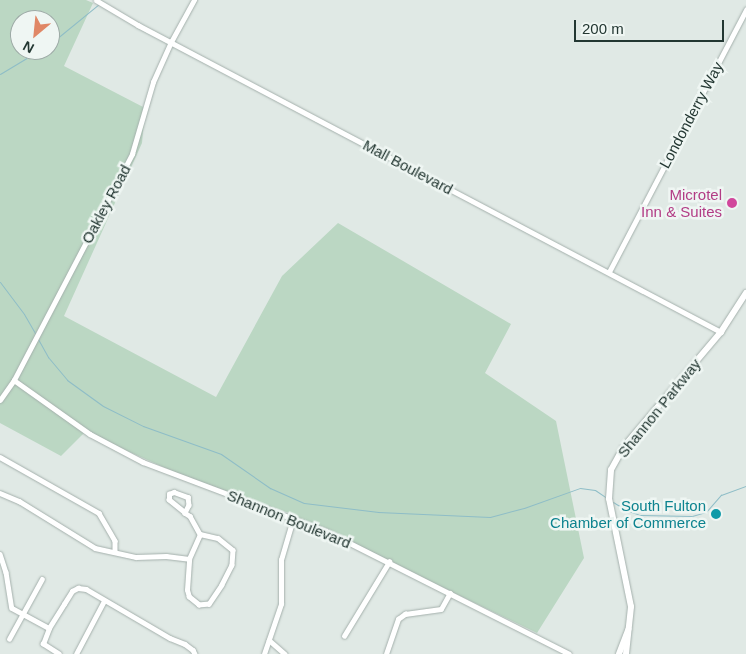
<!DOCTYPE html>
<html>
<head>
<meta charset="utf-8">
<style>
  body { margin:0 }
  #map { position:relative; width:746px; height:654px; overflow:hidden; background:#e0e9e5; font-family:Arial,sans-serif }
  div>[style] { position:absolute }
  [style*='--x'] { left:calc(var(--x)*1px); top:calc(var(--y)*1px); width:calc(var(--w)*1px); rotate:calc(var(--a)*1deg) }
  .green>* { inset:0; background:#bbd7c3 }
  .stream>* { height:1px; margin:-0.5px; padding:0 0.5px; transform-origin:0.5px; border-radius:0.5px; background:#8ebdc7 }
  .roads { filter:drop-shadow(0 0 1px #a4b0ac) drop-shadow(0 0 1px #a4b0ac) }
  .minor>* { height:4.5px; margin:-2.25px; padding:0 2.25px; transform-origin:2.25px; border-radius:2.25px; background:#fff }
  .tertiary>* { height:5.5px; margin:-2.75px; padding:0 2.75px; transform-origin:2.75px; border-radius:2.75px; background:#fff }
  .dots>* { width:14px; height:14px; translate:-50% -50%; box-sizing:border-box; border:2px solid #eff6f3; border-radius:50% }
  span { translate:-50% -50%; white-space:nowrap; text-align:center; line-height:1.15; -webkit-text-stroke:5px #eff6f3; paint-order:stroke }
  .street-label { font-size:15px; color:#233732 }
  .hotel-label { font-size:15px; color:#b23c85 }
  .right { translate:-100% -50%; text-align:right }
  .culture-label { font-size:15px; color:#0d838f }
  .north { position:absolute; left:10px; top:10px; width:50px; height:50px; box-sizing:border-box; background:#eff6f3; border:1px solid #9daaa6; border-radius:50%; rotate:208deg; font-size:14px; font-weight:700; line-height:20px; text-align:center; color:#233732 }
  .north::after { content:''; display:block; margin:auto; width:18px; height:22px; background:#e08766; clip-path:polygon(50% 0,100% 100%,50% 72%,0 100%) }
  .scale { position:absolute; left:574px; top:20px; width:150px; height:22px; box-sizing:border-box; border:2px solid #233732; border-top:0; padding-left:6px; font-size:15px; line-height:18px; white-space:nowrap; color:#233732; -webkit-text-stroke:4px #eff6f3; paint-order:stroke }
</style>
</head>
<body>
<div id="map">
  <div class="green">
    <i style="clip-path:polygon(evenodd,0 0,86px 0,93px 3px,64px 66px,145px 108px,142px 143px,64px 316px,216px 397px,282px 276px,338px 223px,511px 324px,485px 373px,556px 421px,584px 558px,537px 633px,289px 513px,181px 475px,85px 432px,61px 456px,0 423px,0 0,20px 20px,50px 20px,50px 50px,20px 50px,20px 20px)"></i>
  </div>
  <div class="stream">
    <i style="--x:50;--y:44;--w:63;--a:-39.2"></i>
    <i style="--x:0;--y:74;--w:47;--a:-31"></i>
    <i style="--x:0;--y:282;--w:40;--a:53"></i>
    <i style="--x:24;--y:314;--w:24;--a:60"></i>
    <i style="--x:38;--y:339;--w:21;--a:61"></i>
    <i style="--x:48;--y:357;--w:30;--a:50"></i>
    <i style="--x:67;--y:380;--w:44;--a:35.8"></i>
    <i style="--x:103;--y:406;--w:45;--a:26.6"></i>
    <i style="--x:143;--y:426;--w:83;--a:19.7"></i>
    <i style="--x:221;--y:454;--w:60;--a:34.8"></i>
    <i style="--x:270;--y:488;--w:37;--a:24"></i>
    <i style="--x:304;--y:503;--w:75;--a:6.9"></i>
    <i style="--x:378;--y:512;--w:112;--a:2.6"></i>
    <i style="--x:490;--y:517;--w:35;--a:-15"></i>
    <i style="--x:524;--y:508;--w:59;--a:-19.7"></i>
    <i style="--x:580;--y:488;--w:15;--a:8"></i>
    <i style="--x:595;--y:490;--w:14;--a:34"></i>
    <i style="--x:613;--y:502;--w:15;--a:32"></i>
    <i style="--x:626;--y:510;--w:15;--a:20"></i>
    <i style="--x:640;--y:515;--w:52;--a:1.1"></i>
    <i style="--x:692;--y:516;--w:15;--a:-16"></i>
    <i style="--x:706;--y:512;--w:23;--a:-49"></i>
    <i style="--x:721;--y:495;--w:27;--a:-20"></i>
  </div>
  <div class="roads">
    <div class="minor">
      <i style="--x:96;--y:0;--w:49;--a:30.8"></i>
      <i style="--x:138;--y:25;--w:659;--a:27.77"></i>
      <i style="--x:609;--y:272;--w:296;--a:-62.4"></i>
      <i style="--x:14;--y:380;--w:93;--a:35.4"></i>
      <i style="--x:90;--y:434;--w:60;--a:27.8"></i>
      <i style="--x:143;--y:462;--w:196;--a:20.7"></i>
      <i style="--x:326;--y:531;--w:272;--a:26.8"></i>
      <i style="--x:0;--y:400;--w:24;--a:-55"></i>
      <i style="--x:14;--y:380;--w:255;--a:-62.4"></i>
      <i style="--x:132;--y:154;--w:75;--a:-73.7"></i>
      <i style="--x:153;--y:82;--w:44;--a:-65.8"></i>
      <i style="--x:171;--y:42;--w:48;--a:-61.3"></i>
      <i style="--x:0;--y:457;--w:114;--a:29.5"></i>
      <i style="--x:99;--y:513;--w:32;--a:60"></i>
      <i style="--x:115;--y:541;--w:10;--a:90"></i>
      <i style="--x:174;--y:492;--w:15;--a:20"></i>
      <i style="--x:188;--y:497;--w:8;--a:83"></i>
      <i style="--x:189;--y:505;--w:9;--a:117"></i>
      <i style="--x:185;--y:513;--w:21;--a:-141"></i>
      <i style="--x:169;--y:500;--w:6;--a:-90"></i>
      <i style="--x:169;--y:494;--w:5;--a:-22"></i>
      <i style="--x:0;--y:493;--w:21;--a:23"></i>
      <i style="--x:19;--y:501;--w:89;--a:31.7"></i>
      <i style="--x:95;--y:548;--w:42;--a:12.4"></i>
      <i style="--x:136;--y:557;--w:30;--a:-2"></i>
      <i style="--x:166;--y:556;--w:23;--a:7"></i>
      <i style="--x:185;--y:513;--w:6;--a:31"></i>
      <i style="--x:190;--y:516;--w:21;--a:61"></i>
      <i style="--x:200;--y:534;--w:18;--a:13"></i>
      <i style="--x:218;--y:538;--w:19;--a:39"></i>
      <i style="--x:233;--y:550;--w:15;--a:94"></i>
      <i style="--x:232;--y:565;--w:22;--a:117"></i>
      <i style="--x:222;--y:585;--w:23;--a:124"></i>
      <i style="--x:209;--y:604;--w:10;--a:174"></i>
      <i style="--x:199;--y:605;--w:13;--a:-141"></i>
      <i style="--x:189;--y:597;--w:7;--a:-106"></i>
      <i style="--x:187;--y:590;--w:31;--a:-86"></i>
      <i style="--x:189;--y:559;--w:27;--a:-66"></i>
      <i style="--x:0;--y:554;--w:19;--a:72"></i>
      <i style="--x:6;--y:572;--w:36;--a:81"></i>
      <i style="--x:12;--y:608;--w:42;--a:28.4"></i>
      <i style="--x:344;--y:636;--w:87;--a:-58.7"></i>
      <i style="--x:9;--y:639;--w:68;--a:-61.2"></i>
      <i style="--x:269;--y:640;--w:21;--a:41"></i>
      <i style="--x:59;--y:654;--w:19;--a:-148"></i>
      <i style="--x:43;--y:644;--w:17;--a:-69"></i>
      <i style="--x:49;--y:628;--w:28;--a:-58"></i>
      <i style="--x:64;--y:604;--w:15;--a:-58"></i>
      <i style="--x:72;--y:591;--w:7;--a:-27"></i>
      <i style="--x:78;--y:588;--w:8;--a:7"></i>
      <i style="--x:86;--y:589;--w:97;--a:30.3"></i>
      <i style="--x:170;--y:638;--w:16;--a:22"></i>
      <i style="--x:185;--y:644;--w:10;--a:37"></i>
      <i style="--x:193;--y:650;--w:4;--a:63"></i>
      <i style="--x:76;--y:654;--w:60;--a:-62.2"></i>
      <i style="--x:264;--y:654;--w:53;--a:-71.2"></i>
      <i style="--x:281;--y:604;--w:44;--a:-90"></i>
      <i style="--x:281;--y:560;--w:43;--a:-73.7"></i>
      <i style="--x:386;--y:654;--w:37;--a:-71"></i>
      <i style="--x:398;--y:619;--w:9;--a:-36"></i>
      <i style="--x:405;--y:614;--w:36;--a:-8"></i>
      <i style="--x:441;--y:609;--w:18;--a:-61"></i>
    </div>
    <div class="tertiary">
      <i style="--x:619;--y:654;--w:26;--a:-69"></i>
      <i style="--x:626;--y:654;--w:47;--a:-83.9"></i>
      <i style="--x:631;--y:607;--w:110;--a:-101.5"></i>
      <i style="--x:609;--y:499;--w:29;--a:-86"></i>
      <i style="--x:611;--y:470;--w:25;--a:-61"></i>
      <i style="--x:623;--y:448;--w:152;--a:-49.8"></i>
      <i style="--x:721;--y:332;--w:46;--a:-57.3"></i>
    </div>
  </div>
  <div class="dots">
    <i style="left:732px;top:203px;background:#d1479c"></i>
    <i style="left:716px;top:514px;background:#0f9aa8"></i>
  </div>
  <div class="street-label">
    <span style="left:691px;top:115px;rotate:-62deg">Londonderry Way</span>
    <span style="left:408px;top:167px;rotate:28deg">Mall Boulevard</span>
    <span style="left:106px;top:204px;rotate:-62deg">Oakley Road</span>
    <span style="left:659px;top:408px;rotate:-51deg">Shannon Parkway</span>
    <span style="left:289px;top:519px;rotate:22deg">Shannon Boulevard</span>
  </div>
  <div class="hotel-label">
    <span class="right" style="left:722px;top:203px">Microtel<br>Inn &amp; Suites</span>
  </div>
  <div class="culture-label">
    <span class="right" style="left:706px;top:514px">South Fulton<br>Chamber of Commerce</span>
  </div>
  <div class="north">N</div>
  <div class="scale">200 m</div>
</div>
</body>
</html>
